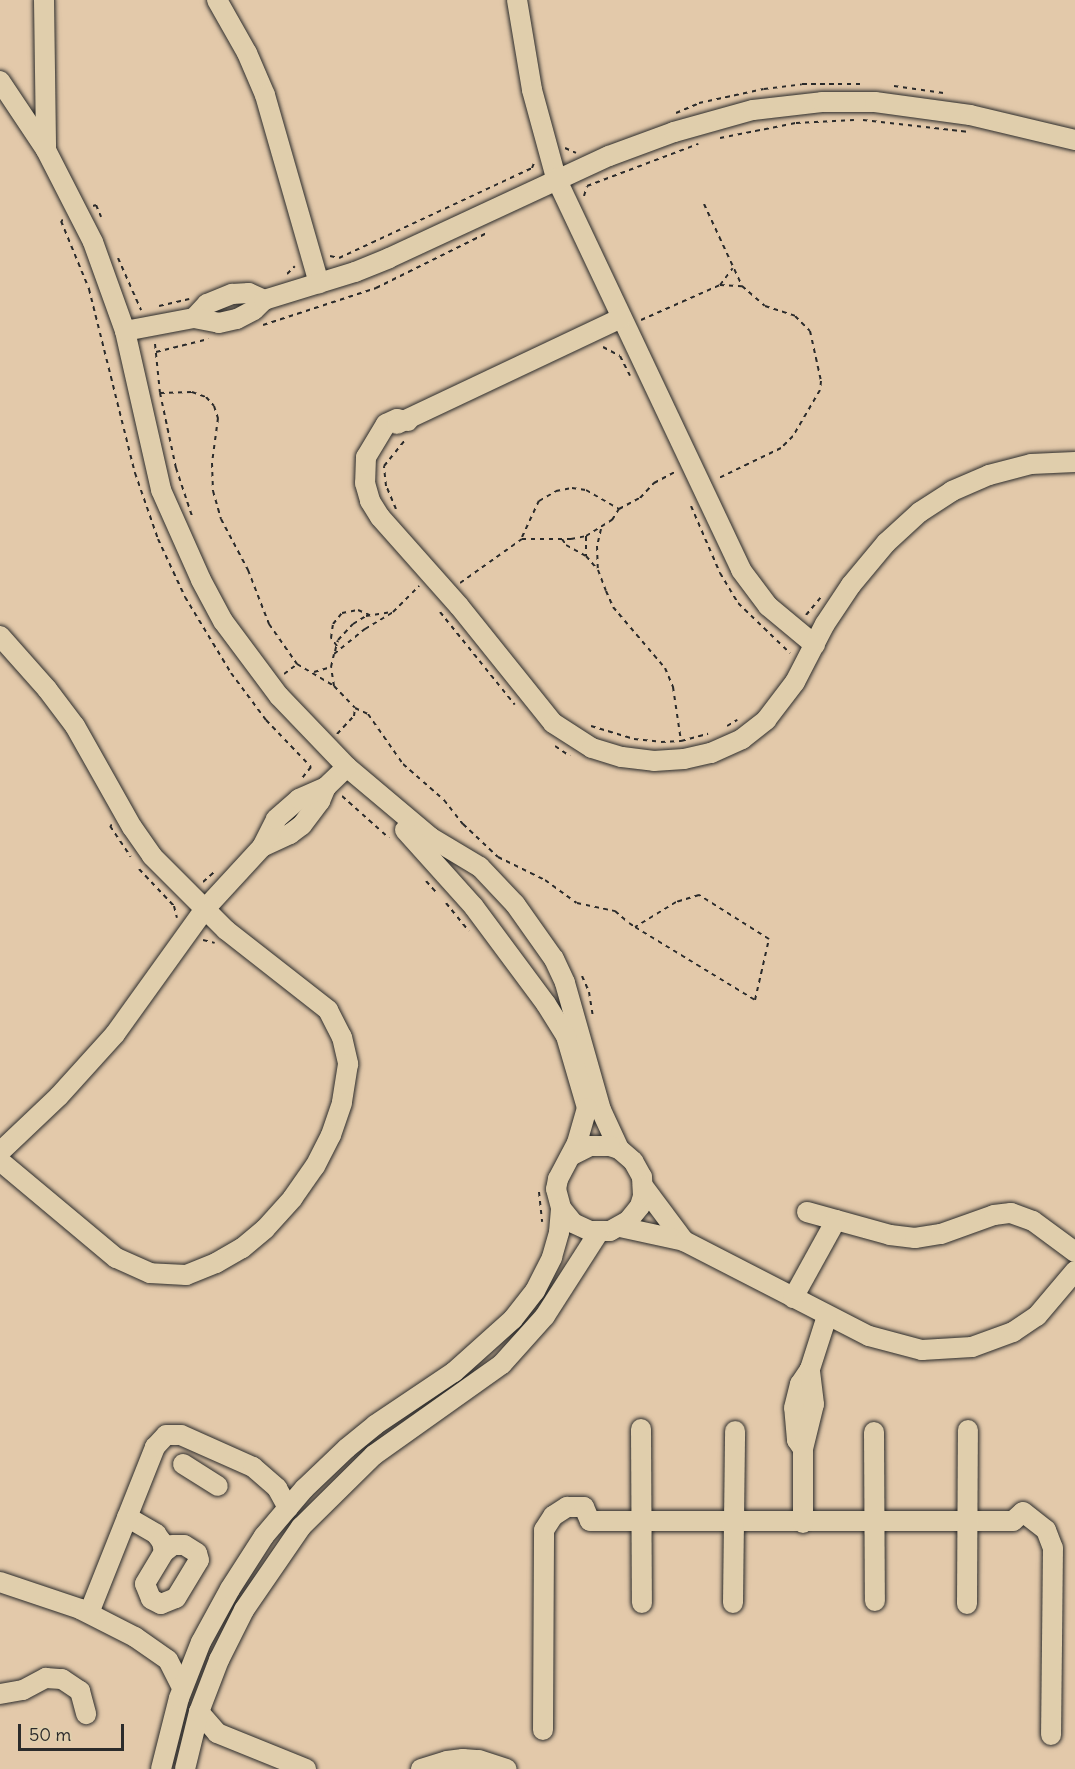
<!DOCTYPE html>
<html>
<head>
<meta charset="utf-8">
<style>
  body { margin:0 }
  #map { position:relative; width:1075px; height:1769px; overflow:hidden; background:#e3c9aa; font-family:Delius,sans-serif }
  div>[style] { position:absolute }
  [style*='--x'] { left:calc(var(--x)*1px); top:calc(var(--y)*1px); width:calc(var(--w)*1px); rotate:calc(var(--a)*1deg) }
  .path>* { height:2px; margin-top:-1px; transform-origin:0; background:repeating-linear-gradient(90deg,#2b2b2b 0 4.5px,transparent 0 9px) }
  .roads { filter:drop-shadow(0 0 2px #2b2b2b) drop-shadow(0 0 2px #2b2b2b) }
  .minor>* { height:20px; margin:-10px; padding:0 10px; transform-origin:10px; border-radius:10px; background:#e0ceac }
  span { translate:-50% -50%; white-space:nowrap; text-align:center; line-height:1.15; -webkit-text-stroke:6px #e0ceac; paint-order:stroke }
  .scale { position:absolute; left:18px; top:1724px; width:106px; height:27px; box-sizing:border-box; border:3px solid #2b2b2b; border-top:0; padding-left:8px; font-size:18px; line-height:21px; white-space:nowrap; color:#2b2b2b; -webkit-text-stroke:4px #e0ceac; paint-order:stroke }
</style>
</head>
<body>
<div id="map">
  <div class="path">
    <i style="--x:894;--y:86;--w:50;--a:8"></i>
    <i style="--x:676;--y:113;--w:25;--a:-23"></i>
    <i style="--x:699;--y:103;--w:66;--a:-12.2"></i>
    <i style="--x:764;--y:89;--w:38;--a:-7"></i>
    <i style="--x:802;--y:84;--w:62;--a:0"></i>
    <i style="--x:863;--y:120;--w:107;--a:6.5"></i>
    <i style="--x:720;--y:138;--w:77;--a:-11.2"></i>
    <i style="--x:796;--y:123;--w:58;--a:-3"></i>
    <i style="--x:565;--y:148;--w:12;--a:24"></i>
    <i style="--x:584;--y:196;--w:10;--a:-73"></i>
    <i style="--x:587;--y:186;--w:119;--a:-20.7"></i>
    <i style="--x:704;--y:204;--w:90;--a:65.1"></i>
    <i style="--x:742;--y:286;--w:30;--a:41"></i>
    <i style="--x:765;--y:306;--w:32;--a:18"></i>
    <i style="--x:795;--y:316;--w:21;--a:45"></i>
    <i style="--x:810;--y:331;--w:51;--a:77.6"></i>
    <i style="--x:821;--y:381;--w:9;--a:96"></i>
    <i style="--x:820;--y:390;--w:53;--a:120.4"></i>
    <i style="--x:793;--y:436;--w:17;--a:135"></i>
    <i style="--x:781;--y:448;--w:71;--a:154.2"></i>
    <i style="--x:93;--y:206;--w:3;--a:-18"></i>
    <i style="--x:96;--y:205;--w:13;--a:67"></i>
    <i style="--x:63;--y:220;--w:2;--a:153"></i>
    <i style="--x:61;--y:221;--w:74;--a:67.6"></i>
    <i style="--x:89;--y:289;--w:190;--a:76"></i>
    <i style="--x:135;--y:473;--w:70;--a:70.8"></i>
    <i style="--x:158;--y:539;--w:64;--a:65"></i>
    <i style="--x:185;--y:597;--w:89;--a:58.8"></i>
    <i style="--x:231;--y:673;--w:59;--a:53.3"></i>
    <i style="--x:266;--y:720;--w:65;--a:46.2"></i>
    <i style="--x:311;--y:767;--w:14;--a:129"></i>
    <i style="--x:330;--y:256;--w:9;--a:13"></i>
    <i style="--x:339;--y:258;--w:213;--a:-25"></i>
    <i style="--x:532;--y:168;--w:5;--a:-68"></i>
    <i style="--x:118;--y:258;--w:57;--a:66.1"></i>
    <i style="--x:287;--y:274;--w:11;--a:-45"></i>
    <i style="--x:720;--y:285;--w:21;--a:-53"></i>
    <i style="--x:159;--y:306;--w:31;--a:-13"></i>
    <i style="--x:641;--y:320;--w:86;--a:-23.9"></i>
    <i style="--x:720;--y:285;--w:22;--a:3"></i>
    <i style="--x:263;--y:325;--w:119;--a:-18.1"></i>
    <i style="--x:376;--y:288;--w:122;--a:-26.4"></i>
    <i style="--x:155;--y:344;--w:49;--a:84.2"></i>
    <i style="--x:160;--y:393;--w:77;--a:78"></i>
    <i style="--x:176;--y:468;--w:51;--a:71.6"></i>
    <i style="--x:603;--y:347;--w:19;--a:28"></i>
    <i style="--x:620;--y:356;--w:22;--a:63"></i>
    <i style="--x:156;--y:352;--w:54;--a:-14"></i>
    <i style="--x:160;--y:393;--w:32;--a:-2"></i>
    <i style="--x:192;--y:392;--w:15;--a:20"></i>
    <i style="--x:206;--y:397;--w:12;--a:48"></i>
    <i style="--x:214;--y:406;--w:13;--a:72"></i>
    <i style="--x:218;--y:418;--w:45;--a:97.6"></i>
    <i style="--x:212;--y:463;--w:28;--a:88"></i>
    <i style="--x:213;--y:491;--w:29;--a:74"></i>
    <i style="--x:221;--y:519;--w:58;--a:62.1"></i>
    <i style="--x:248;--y:570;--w:58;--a:68.7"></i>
    <i style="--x:269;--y:624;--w:49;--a:55"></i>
    <i style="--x:297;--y:664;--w:43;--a:30.7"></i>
    <i style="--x:334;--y:686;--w:30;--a:46"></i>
    <i style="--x:355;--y:708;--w:14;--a:25"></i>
    <i style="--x:368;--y:714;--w:61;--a:55"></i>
    <i style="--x:403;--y:764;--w:55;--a:41.3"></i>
    <i style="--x:444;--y:800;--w:31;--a:52"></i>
    <i style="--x:463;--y:824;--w:48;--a:43.3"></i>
    <i style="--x:498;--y:857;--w:52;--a:26.1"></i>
    <i style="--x:545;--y:880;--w:39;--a:36"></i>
    <i style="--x:577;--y:903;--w:39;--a:12"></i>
    <i style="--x:615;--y:911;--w:18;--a:41"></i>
    <i style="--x:629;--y:923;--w:7;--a:34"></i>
    <i style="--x:635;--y:927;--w:140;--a:31.3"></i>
    <i style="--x:755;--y:1000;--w:63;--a:-77.1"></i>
    <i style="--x:769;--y:939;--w:83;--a:-147.8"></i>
    <i style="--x:699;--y:895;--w:24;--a:163"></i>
    <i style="--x:676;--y:902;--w:48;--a:148.6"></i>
    <i style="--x:691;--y:506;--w:73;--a:66.6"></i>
    <i style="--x:720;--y:573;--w:35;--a:59"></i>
    <i style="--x:738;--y:603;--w:72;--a:43.9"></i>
    <i style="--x:396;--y:509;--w:25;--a:-113"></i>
    <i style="--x:386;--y:486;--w:20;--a:-96"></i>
    <i style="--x:384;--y:466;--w:33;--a:-51"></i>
    <i style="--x:601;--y:529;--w:17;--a:103"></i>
    <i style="--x:597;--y:546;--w:24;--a:88"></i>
    <i style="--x:598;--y:570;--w:22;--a:69"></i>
    <i style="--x:606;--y:591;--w:17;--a:66"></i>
    <i style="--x:613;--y:607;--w:80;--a:49.6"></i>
    <i style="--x:665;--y:668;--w:21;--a:67"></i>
    <i style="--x:673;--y:687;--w:55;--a:81.6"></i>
    <i style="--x:586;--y:536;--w:20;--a:90"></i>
    <i style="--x:586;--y:556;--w:18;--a:49"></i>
    <i style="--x:522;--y:537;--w:40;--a:-65"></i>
    <i style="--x:539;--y:501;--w:20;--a:-30"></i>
    <i style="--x:556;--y:491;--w:16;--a:-11"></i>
    <i style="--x:572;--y:488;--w:14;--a:8"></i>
    <i style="--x:586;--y:490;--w:38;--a:30"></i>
    <i style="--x:562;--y:539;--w:7;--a:56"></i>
    <i style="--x:566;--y:545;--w:23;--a:29"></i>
    <i style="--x:460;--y:583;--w:76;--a:-35.4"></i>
    <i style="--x:522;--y:539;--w:49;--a:0"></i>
    <i style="--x:571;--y:539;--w:15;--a:-11"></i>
    <i style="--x:586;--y:536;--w:31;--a:-32"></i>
    <i style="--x:612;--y:520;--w:13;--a:-58"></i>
    <i style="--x:619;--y:509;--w:24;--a:-28"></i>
    <i style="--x:640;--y:498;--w:21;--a:-47"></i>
    <i style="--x:654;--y:483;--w:26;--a:-28"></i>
    <i style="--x:440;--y:612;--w:119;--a:51.1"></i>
    <i style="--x:806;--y:615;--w:23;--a:-50"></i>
    <i style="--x:337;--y:646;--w:10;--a:-127"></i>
    <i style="--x:331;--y:638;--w:14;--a:-82"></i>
    <i style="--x:333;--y:624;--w:14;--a:-51"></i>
    <i style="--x:342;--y:613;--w:16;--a:-11"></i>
    <i style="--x:358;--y:610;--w:13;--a:23"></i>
    <i style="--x:335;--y:651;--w:11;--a:-75"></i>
    <i style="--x:338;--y:640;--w:22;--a:-47"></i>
    <i style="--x:353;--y:624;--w:15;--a:-32"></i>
    <i style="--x:366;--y:616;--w:26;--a:-9"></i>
    <i style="--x:314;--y:672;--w:18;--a:-16"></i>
    <i style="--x:284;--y:674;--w:15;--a:-37"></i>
    <i style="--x:334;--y:686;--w:19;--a:-99"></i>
    <i style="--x:331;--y:667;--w:13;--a:-77"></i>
    <i style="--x:334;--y:654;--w:40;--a:-39"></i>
    <i style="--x:365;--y:629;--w:33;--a:-31"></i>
    <i style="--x:393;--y:612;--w:37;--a:-45"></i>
    <i style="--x:591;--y:726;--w:45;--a:16.8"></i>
    <i style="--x:634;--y:739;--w:27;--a:6"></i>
    <i style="--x:661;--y:742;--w:20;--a:-3"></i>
    <i style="--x:681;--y:741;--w:28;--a:-15"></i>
    <i style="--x:727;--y:726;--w:12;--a:-31"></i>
    <i style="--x:337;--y:734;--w:25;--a:-47"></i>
    <i style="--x:354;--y:716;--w:8;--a:-83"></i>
    <i style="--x:555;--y:746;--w:18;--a:34"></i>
    <i style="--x:342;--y:796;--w:63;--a:41.8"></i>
    <i style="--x:112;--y:825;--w:2;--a:153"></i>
    <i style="--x:110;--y:826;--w:37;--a:56"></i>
    <i style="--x:139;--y:869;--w:51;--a:46.6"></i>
    <i style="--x:174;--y:906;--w:12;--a:76"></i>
    <i style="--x:426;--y:881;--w:15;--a:48"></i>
    <i style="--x:203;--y:882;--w:15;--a:-42"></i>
    <i style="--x:446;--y:903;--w:36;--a:51"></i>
    <i style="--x:203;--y:940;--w:12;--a:14"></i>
    <i style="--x:582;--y:976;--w:17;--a:66"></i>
    <i style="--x:589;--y:992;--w:24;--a:81"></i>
    <i style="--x:539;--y:1192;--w:30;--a:84"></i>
  </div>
  <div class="roads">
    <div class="minor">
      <i style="--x:44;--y:0;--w:150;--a:89.2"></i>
      <i style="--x:217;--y:0;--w:61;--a:60.5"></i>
      <i style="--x:247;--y:53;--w:46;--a:66.8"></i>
      <i style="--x:265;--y:95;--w:196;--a:74"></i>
      <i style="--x:517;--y:0;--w:91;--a:80.5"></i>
      <i style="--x:532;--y:90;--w:91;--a:74.7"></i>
      <i style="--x:556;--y:178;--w:433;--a:64.7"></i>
      <i style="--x:741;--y:570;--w:45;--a:53.1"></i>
      <i style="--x:768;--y:606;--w:61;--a:39.7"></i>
      <i style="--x:0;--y:81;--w:83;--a:56.3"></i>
      <i style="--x:46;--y:150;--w:103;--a:62.9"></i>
      <i style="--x:93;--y:242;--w:95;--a:70.2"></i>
      <i style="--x:125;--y:331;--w:163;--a:77.2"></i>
      <i style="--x:161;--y:490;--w:98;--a:66"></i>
      <i style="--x:201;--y:580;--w:47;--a:61.8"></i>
      <i style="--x:223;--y:621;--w:94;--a:53.3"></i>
      <i style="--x:279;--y:696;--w:98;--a:46.2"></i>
      <i style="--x:347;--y:767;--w:109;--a:40.1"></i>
      <i style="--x:430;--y:837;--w:58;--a:31"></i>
      <i style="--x:480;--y:867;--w:51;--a:46.6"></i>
      <i style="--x:515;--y:904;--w:67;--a:54.7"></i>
      <i style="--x:554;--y:959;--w:26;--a:65"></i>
      <i style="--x:565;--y:983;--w:132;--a:74.2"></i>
      <i style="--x:601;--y:1110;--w:43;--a:65.2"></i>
      <i style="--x:194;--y:318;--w:19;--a:-47"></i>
      <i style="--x:207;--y:304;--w:27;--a:-22"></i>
      <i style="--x:232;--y:294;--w:17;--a:-3"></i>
      <i style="--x:249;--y:293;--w:17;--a:25"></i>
      <i style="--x:125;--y:331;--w:70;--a:-10.7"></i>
      <i style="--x:194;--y:318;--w:25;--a:11"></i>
      <i style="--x:219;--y:323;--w:18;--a:-13"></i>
      <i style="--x:237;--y:319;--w:19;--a:-28"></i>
      <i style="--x:254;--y:310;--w:14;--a:-45"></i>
      <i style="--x:264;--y:300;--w:95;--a:-17.1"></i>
      <i style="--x:355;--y:272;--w:37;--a:-22"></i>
      <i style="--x:389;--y:258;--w:242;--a:-24.9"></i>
      <i style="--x:609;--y:156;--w:69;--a:-20.3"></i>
      <i style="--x:674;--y:132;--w:82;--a:-15.6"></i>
      <i style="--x:753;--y:110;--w:69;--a:-6.6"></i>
      <i style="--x:822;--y:102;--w:53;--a:0"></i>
      <i style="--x:875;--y:102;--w:96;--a:7.8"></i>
      <i style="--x:970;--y:115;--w:108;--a:13.4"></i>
      <i style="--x:408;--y:421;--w:11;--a:-170"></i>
      <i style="--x:397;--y:419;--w:12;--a:156"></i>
      <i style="--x:386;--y:424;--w:39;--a:121"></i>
      <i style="--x:366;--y:457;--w:26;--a:92"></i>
      <i style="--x:365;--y:483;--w:19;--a:74"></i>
      <i style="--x:370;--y:501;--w:19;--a:58"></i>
      <i style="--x:380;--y:517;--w:119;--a:48.4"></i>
      <i style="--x:459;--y:606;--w:150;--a:51.2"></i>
      <i style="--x:553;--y:723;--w:46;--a:32.7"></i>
      <i style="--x:592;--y:748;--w:31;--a:17"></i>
      <i style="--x:622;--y:757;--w:32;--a:7"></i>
      <i style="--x:654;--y:761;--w:30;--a:-4"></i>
      <i style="--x:684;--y:759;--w:28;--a:-13"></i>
      <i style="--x:711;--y:753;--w:34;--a:-24"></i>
      <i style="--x:742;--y:739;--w:31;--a:-38"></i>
      <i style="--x:766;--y:720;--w:48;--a:-52.7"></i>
      <i style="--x:795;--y:682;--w:65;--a:-62.7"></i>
      <i style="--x:825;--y:624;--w:47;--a:-56.3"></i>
      <i style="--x:851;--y:585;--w:55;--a:-50.2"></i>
      <i style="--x:886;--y:543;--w:46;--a:-42.4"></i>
      <i style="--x:920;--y:512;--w:38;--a:-33"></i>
      <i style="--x:952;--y:491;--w:40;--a:-23.4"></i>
      <i style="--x:989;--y:475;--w:43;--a:-14.7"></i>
      <i style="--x:1031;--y:464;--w:44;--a:-2.6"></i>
      <i style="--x:397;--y:424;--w:248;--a:-25.3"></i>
      <i style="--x:0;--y:636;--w:71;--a:48.4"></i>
      <i style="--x:47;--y:689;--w:46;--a:52.9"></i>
      <i style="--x:75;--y:726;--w:116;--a:60.6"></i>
      <i style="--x:132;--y:827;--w:35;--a:55"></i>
      <i style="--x:152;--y:856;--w:105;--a:45"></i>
      <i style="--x:226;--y:930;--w:130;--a:38.1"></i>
      <i style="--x:328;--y:1010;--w:30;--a:63"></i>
      <i style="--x:342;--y:1037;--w:28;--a:77"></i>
      <i style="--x:348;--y:1064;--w:39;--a:99"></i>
      <i style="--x:342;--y:1103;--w:34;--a:109"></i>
      <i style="--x:331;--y:1135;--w:35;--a:117"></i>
      <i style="--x:315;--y:1166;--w:39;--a:125"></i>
      <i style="--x:293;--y:1198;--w:42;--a:132.1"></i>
      <i style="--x:265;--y:1229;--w:30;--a:140"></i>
      <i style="--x:242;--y:1248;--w:30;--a:150"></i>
      <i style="--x:216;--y:1263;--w:32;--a:158"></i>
      <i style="--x:186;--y:1275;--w:36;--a:-177"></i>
      <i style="--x:150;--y:1273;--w:37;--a:-156"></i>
      <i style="--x:116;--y:1258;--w:151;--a:-140.1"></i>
      <i style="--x:405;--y:830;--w:103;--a:48.1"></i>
      <i style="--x:474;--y:907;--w:121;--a:53.4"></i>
      <i style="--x:546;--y:1004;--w:38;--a:58"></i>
      <i style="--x:566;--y:1036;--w:75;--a:73.7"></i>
      <i style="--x:587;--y:1108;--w:36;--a:106"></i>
      <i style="--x:577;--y:1143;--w:41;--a:117.8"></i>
      <i style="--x:558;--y:1179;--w:10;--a:101"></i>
      <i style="--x:556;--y:1189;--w:20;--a:75"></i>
      <i style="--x:561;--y:1208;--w:19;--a:51"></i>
      <i style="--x:573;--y:1223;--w:19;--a:25"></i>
      <i style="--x:590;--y:1231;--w:20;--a:0"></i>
      <i style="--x:610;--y:1231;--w:21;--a:-29"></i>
      <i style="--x:628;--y:1221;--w:19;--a:-51"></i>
      <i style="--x:640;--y:1206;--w:10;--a:-73"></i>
      <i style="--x:643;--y:1196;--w:19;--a:-93"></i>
      <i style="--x:642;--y:1177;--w:18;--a:-119"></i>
      <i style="--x:633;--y:1161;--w:18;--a:-139"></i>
      <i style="--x:619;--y:1149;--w:9;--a:-162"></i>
      <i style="--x:610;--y:1146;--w:20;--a:180"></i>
      <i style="--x:590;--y:1146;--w:20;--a:153"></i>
      <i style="--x:262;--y:847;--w:31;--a:-25"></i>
      <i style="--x:290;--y:834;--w:15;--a:-37"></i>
      <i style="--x:302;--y:825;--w:30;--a:-53"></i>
      <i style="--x:320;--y:801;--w:15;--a:-67"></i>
      <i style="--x:326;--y:787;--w:29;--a:-44"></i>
      <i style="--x:0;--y:1152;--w:81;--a:-43.5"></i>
      <i style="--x:59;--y:1096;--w:84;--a:-47.9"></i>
      <i style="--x:115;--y:1034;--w:153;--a:-54.3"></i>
      <i style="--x:204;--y:910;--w:86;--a:-47.4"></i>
      <i style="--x:262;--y:847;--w:31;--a:-63"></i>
      <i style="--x:276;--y:819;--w:30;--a:-41"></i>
      <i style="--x:299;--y:799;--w:30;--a:-24"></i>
      <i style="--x:643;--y:1186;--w:69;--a:53.3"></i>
      <i style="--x:807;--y:1212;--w:86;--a:15.5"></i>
      <i style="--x:890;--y:1235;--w:25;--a:7"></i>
      <i style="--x:915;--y:1238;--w:26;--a:-9"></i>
      <i style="--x:941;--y:1234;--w:56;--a:-19.7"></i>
      <i style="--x:994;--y:1215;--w:17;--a:-7"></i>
      <i style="--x:1011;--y:1213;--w:23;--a:20"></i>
      <i style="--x:1033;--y:1221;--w:52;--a:36.4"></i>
      <i style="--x:620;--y:1227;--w:66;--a:12.3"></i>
      <i style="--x:684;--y:1241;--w:208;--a:27.2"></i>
      <i style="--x:869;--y:1336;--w:55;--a:14.8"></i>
      <i style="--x:922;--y:1350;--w:50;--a:-3.4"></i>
      <i style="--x:972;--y:1347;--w:44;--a:-20.1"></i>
      <i style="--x:1013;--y:1332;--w:29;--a:-34"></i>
      <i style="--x:1037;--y:1316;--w:59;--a:-49.8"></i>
      <i style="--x:793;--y:1298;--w:89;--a:-61.1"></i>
      <i style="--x:641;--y:1429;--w:174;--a:89.7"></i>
      <i style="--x:874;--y:1432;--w:169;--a:89.7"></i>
      <i style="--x:803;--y:1449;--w:11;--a:-124"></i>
      <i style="--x:797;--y:1440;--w:32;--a:-95"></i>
      <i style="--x:794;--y:1408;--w:25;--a:-76"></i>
      <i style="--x:800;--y:1384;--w:18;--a:-56"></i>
      <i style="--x:810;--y:1369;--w:56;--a:-72.2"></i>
      <i style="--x:183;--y:1464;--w:41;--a:32.2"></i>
      <i style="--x:127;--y:1517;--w:34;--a:30"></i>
      <i style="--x:156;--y:1534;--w:10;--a:53"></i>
      <i style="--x:162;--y:1542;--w:10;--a:79"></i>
      <i style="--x:164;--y:1552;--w:37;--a:121"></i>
      <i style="--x:145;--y:1584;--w:16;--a:68"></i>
      <i style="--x:151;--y:1599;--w:11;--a:27"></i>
      <i style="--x:161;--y:1604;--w:16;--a:-22"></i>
      <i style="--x:176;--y:1598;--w:44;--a:-58.8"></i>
      <i style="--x:199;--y:1560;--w:7;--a:-106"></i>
      <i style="--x:197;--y:1553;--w:15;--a:-148"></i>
      <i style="--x:184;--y:1545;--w:11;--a:180"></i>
      <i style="--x:173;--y:1545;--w:11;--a:142"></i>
      <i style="--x:590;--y:1521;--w:423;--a:0"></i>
      <i style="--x:1013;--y:1521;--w:13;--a:-42"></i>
      <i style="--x:1023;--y:1512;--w:29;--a:38"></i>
      <i style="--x:1046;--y:1530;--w:19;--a:69"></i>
      <i style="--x:1053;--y:1548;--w:187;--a:90.6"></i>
      <i style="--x:803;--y:1523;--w:74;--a:-90"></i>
      <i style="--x:803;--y:1449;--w:46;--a:-76.3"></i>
      <i style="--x:814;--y:1404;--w:35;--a:-97"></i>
      <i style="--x:0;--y:1582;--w:84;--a:18.6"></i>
      <i style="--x:80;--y:1609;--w:62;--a:27"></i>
      <i style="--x:135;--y:1637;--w:40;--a:34.9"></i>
      <i style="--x:168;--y:1660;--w:31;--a:63"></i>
      <i style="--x:733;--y:1603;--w:172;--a:-89.3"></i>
      <i style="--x:967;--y:1604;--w:174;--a:-89.7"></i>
      <i style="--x:89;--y:1613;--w:179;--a:-68.3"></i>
      <i style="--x:155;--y:1447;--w:16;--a:-47"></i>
      <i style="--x:166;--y:1435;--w:15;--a:0"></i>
      <i style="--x:181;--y:1435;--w:79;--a:24"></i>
      <i style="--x:253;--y:1467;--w:32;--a:41"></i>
      <i style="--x:277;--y:1488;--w:23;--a:61"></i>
      <i style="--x:0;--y:1694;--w:23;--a:-10"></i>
      <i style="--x:23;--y:1690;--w:26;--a:-28"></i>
      <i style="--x:46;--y:1678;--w:16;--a:4"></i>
      <i style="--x:62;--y:1679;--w:22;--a:34"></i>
      <i style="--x:80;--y:1691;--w:24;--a:75"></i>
      <i style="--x:199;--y:1712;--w:28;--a:49"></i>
      <i style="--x:217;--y:1733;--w:96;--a:22"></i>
      <i style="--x:543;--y:1730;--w:200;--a:-89.7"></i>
      <i style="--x:544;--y:1530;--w:17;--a:-57"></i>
      <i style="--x:553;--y:1516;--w:17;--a:-33"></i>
      <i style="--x:567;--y:1507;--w:17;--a:0"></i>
      <i style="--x:584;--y:1507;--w:15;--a:67"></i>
      <i style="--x:161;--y:1769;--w:73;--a:-75.8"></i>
      <i style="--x:179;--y:1698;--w:60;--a:-68.6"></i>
      <i style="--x:201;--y:1642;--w:60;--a:-61.3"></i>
      <i style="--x:230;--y:1589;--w:63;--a:-57.3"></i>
      <i style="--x:264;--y:1536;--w:62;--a:-49.6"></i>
      <i style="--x:304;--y:1489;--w:59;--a:-43.6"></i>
      <i style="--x:347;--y:1448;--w:36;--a:-39"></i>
      <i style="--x:375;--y:1425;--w:95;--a:-33.9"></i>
      <i style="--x:454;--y:1372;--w:79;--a:-41.9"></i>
      <i style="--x:513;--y:1319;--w:36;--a:-52"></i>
      <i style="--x:535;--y:1291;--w:38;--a:-63"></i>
      <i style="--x:552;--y:1257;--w:26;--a:-74"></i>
      <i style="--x:559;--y:1232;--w:24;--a:-85"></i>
      <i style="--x:185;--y:1769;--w:59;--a:-76.2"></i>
      <i style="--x:199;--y:1712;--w:56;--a:-69"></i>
      <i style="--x:219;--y:1660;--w:56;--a:-63.4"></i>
      <i style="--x:244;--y:1610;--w:101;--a:-55.5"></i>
      <i style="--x:301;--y:1527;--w:103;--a:-44.6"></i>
      <i style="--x:374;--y:1455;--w:157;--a:-35.4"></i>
      <i style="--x:502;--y:1364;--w:64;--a:-48.1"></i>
      <i style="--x:545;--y:1316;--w:100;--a:-57.3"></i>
      <i style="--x:421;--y:1769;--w:27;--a:-17"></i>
      <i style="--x:447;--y:1761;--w:16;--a:-7"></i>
      <i style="--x:463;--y:1759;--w:16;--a:4"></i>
      <i style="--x:479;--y:1760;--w:29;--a:18"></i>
    </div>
  </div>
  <div class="scale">50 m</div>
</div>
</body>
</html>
